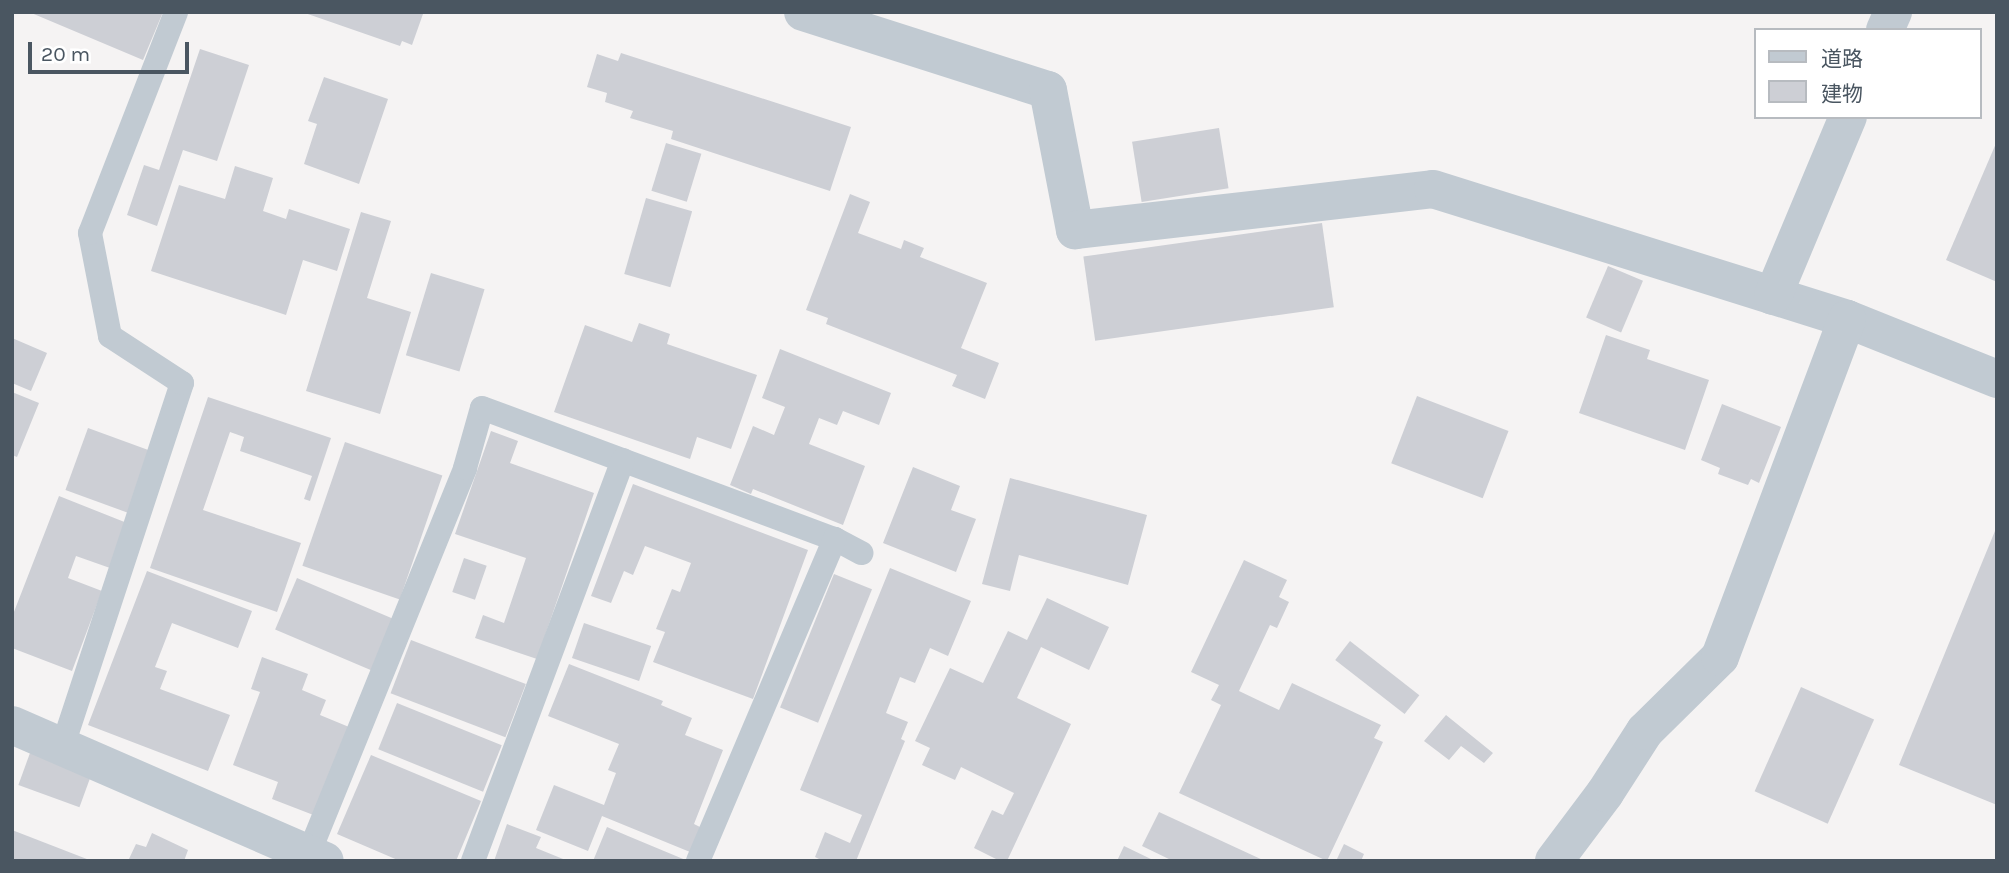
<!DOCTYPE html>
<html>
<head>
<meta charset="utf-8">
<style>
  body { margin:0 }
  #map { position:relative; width:2009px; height:873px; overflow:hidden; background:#f5f3f3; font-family:Karla,"Noto Sans JP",sans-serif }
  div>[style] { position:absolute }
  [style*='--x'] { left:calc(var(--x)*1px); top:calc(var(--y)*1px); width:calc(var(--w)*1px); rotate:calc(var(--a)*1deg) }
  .building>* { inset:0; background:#cdcfd5; transform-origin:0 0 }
  .service>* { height:24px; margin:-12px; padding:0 12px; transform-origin:12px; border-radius:12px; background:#c1cad2 }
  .minor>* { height:38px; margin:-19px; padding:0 19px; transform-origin:19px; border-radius:19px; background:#c1cad2 }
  span { translate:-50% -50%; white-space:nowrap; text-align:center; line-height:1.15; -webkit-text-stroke:7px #fff; paint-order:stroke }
  .frame { position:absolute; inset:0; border:14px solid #4a5661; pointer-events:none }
  .legend { position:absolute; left:1754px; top:28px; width:228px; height:91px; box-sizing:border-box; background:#fff; border:2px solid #b7bbc0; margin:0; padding:9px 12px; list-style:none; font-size:21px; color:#4a5661 }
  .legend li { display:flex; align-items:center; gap:14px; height:35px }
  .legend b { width:35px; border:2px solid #b7bbc0 }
  .scale { position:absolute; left:28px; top:42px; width:161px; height:32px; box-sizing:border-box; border:4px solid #4a5661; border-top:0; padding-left:9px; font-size:21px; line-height:24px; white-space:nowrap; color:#4a5661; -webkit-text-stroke:5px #fff; paint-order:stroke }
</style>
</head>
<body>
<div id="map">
  <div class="building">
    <i style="clip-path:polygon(29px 12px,163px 12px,143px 60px)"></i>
    <i style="clip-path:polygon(302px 12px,417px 12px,423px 14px,412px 45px,402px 41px,400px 46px)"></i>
    <i style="clip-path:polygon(200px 49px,249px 65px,217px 161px,183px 150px,157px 226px,127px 215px,144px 165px,159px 170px)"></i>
    <i style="clip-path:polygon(621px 53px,851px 127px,830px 191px,671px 139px,673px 131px,630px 118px,633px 111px,605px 102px,607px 93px,587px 87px,597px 54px,618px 61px)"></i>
    <i style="clip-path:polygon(324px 77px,388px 99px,359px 184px,304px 164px,317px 124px,308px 121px)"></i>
    <i style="left:1219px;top:128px;width:61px;height:88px;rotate:81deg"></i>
    <i style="clip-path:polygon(1997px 141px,1997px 282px,1946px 260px)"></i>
    <i style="left:666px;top:143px;width:37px;height:50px;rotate:17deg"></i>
    <i style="clip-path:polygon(235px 166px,273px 178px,263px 211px,286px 219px,289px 209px,350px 229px,337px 271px,303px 260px,286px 315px,151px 271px,179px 185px,225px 199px)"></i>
    <i style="clip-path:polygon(850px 194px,870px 202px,858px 233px,901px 249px,904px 240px,924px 248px,920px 257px,987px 283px,961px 348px,999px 363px,985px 399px,952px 386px,957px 375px,826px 324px,828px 318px,806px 310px)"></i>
    <i style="left:646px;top:198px;width:48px;height:79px;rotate:16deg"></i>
    <i style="clip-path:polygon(361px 212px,391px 221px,367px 298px,411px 312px,380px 414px,306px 391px)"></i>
    <i style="left:1322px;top:223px;width:85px;height:241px;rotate:82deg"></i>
    <i style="left:1608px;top:266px;width:38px;height:56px;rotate:23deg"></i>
    <i style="left:431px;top:273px;width:56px;height:86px;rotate:17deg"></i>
    <i style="clip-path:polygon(639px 323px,670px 334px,667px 344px,757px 375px,731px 449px,697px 437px,690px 459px,554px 412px,585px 325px,632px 342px)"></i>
    <i style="clip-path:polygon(1606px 335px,1650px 350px,1647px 359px,1709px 380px,1685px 450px,1579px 413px)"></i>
    <i style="clip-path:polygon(12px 338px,47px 353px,31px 391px,12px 383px)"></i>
    <i style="clip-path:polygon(780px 349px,891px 393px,879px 425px,843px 411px,837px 425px,819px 418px,809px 444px,865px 466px,843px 525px,753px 489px,751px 494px,730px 485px,753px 426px,774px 435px,785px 407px,762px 398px)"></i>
    <i style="clip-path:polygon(12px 392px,39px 403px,17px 457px,12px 455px)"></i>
    <i style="left:1417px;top:396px;width:98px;height:72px;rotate:21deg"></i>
    <i style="clip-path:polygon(208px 397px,331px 438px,310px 501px,304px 499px,312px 476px,240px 451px,244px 437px,230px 432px,203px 510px,301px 543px,277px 612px,150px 568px)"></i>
    <i style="clip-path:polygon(1722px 404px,1781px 427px,1759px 483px,1751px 479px,1748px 485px,1718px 474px,1720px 468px,1701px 460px)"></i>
    <i style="left:88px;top:428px;width:70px;height:66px;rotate:20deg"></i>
    <i style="clip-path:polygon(491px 431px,518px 441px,510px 463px,594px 493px,537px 659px,475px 638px,483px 615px,504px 623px,526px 558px,455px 534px)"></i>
    <i style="left:345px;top:442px;width:103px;height:131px;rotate:19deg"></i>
    <i style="clip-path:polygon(913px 467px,960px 486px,951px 510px,976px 519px,956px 572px,883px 543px)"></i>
    <i style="clip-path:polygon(1010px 478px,1147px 515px,1128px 585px,1019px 555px,1010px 591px,982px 584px)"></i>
    <i style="clip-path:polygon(633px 484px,808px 550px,753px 699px,653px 662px,665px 632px,656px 629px,672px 589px,680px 592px,691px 563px,645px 546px,633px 575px,624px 571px,611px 603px,591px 596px)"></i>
    <i style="clip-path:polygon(59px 496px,127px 523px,110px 568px,76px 556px,68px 578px,102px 591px,72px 671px,12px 648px,12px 617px)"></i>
    <i style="clip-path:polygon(1997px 526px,1997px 805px,1899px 765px)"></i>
    <i style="left:464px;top:558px;width:24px;height:36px;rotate:19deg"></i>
    <i style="clip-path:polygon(1244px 560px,1287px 580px,1279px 597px,1289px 602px,1277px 628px,1270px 625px,1239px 691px,1279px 710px,1292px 683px,1381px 725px,1374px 738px,1383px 742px,1327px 861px,1179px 793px,1221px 705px,1211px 700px,1219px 685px,1191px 672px)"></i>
    <i style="clip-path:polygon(890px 568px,971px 601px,948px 656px,930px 648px,915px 683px,900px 677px,886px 713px,908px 722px,901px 739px,905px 741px,856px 861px,823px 861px,815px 857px,825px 832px,850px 843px,862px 815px,800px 790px)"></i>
    <i style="clip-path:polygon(147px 571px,252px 611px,238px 648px,172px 623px,155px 667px,167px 671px,160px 689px,230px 715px,208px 771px,88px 725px)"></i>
    <i style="left:834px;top:574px;width:41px;height:144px;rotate:22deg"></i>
    <i style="left:297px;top:578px;width:105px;height:56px;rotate:23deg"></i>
    <i style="clip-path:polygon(1047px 598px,1109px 627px,1089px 670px,1041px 647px,1017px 698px,1071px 724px,1007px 861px,1000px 861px,974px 848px,992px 810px,1003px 815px,1014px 793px,961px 767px,955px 780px,922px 765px,930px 748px,915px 741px,950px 668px,983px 683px,1008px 631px,1027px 640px)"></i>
    <i style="left:584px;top:623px;width:71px;height:37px;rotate:19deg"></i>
    <i style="left:411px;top:640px;width:123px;height:57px;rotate:21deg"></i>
    <i style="left:1350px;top:641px;width:88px;height:24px;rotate:38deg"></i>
    <i style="clip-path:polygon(262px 657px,308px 674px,302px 690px,326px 700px,320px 715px,349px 727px,316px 816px,272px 799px,278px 782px,233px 765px,260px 692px,251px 689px)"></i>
    <i style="clip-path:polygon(569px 664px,663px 701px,661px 705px,692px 718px,685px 735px,723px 750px,694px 824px,700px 827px,690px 852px,602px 816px,588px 851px,536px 830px,554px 785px,604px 805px,616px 773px,608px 770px,619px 744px,548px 716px)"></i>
    <i style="left:1801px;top:687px;width:80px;height:114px;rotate:24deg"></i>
    <i style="left:397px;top:703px;width:113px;height:50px;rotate:22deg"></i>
    <i style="clip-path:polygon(1446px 715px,1493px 753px,1484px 763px,1461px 746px,1449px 760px,1424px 741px)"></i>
    <i style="left:30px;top:753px;width:65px;height:34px;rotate:20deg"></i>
    <i style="clip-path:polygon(371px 755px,481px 801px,456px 861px,400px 861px,337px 834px)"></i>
    <i style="clip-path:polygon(1159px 812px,1265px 861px,1173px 861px,1142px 846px)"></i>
    <i style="clip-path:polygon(507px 824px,541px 837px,536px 848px,568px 861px,494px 861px)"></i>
    <i style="clip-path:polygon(607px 827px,628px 836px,688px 861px,593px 861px)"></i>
    <i style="clip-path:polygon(12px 830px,92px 861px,12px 861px)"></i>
    <i style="clip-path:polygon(152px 833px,188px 850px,184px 861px,128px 861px,136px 844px,146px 847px)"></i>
    <i style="clip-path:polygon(1344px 844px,1364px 854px,1361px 861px,1336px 861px)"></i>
    <i style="clip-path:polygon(1124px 846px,1155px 861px,1117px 861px)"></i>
  </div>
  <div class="service">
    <i style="--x:63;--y:745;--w:381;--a:-71.8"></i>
    <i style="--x:182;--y:383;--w:86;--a:-146.9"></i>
    <i style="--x:110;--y:336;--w:105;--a:-101"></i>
    <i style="--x:90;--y:233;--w:237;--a:-68.7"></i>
    <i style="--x:309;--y:853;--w:415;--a:-67.9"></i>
    <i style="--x:465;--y:468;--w:62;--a:-74.2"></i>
    <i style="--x:482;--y:408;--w:377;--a:20.4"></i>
    <i style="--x:835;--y:539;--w:30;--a:28"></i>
    <i style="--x:473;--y:861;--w:428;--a:-69.5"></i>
    <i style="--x:698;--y:861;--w:350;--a:-67"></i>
  </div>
  <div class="minor">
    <i style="--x:803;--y:12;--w:257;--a:17.7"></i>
    <i style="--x:1048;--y:90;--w:143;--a:79.1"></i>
    <i style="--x:1075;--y:230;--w:360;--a:-6.5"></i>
    <i style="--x:1433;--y:189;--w:434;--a:17.4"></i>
    <i style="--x:1847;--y:319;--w:162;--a:21.8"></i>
    <i style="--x:1885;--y:30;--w:20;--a:-66"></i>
    <i style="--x:1773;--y:296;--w:194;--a:-67.3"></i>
    <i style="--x:12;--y:725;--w:341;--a:23.5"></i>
    <i style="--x:1554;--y:861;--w:85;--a:-53.1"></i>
    <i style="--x:1605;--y:793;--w:74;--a:-57.2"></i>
    <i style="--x:1645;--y:731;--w:105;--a:-44.6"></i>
    <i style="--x:1720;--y:657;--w:361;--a:-69.4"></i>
  </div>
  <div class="frame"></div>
  <ul class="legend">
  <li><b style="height:9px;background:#c1cad2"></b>道路</li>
  <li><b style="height:19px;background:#cdcfd5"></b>建物</li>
  </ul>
  <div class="scale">20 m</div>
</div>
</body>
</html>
